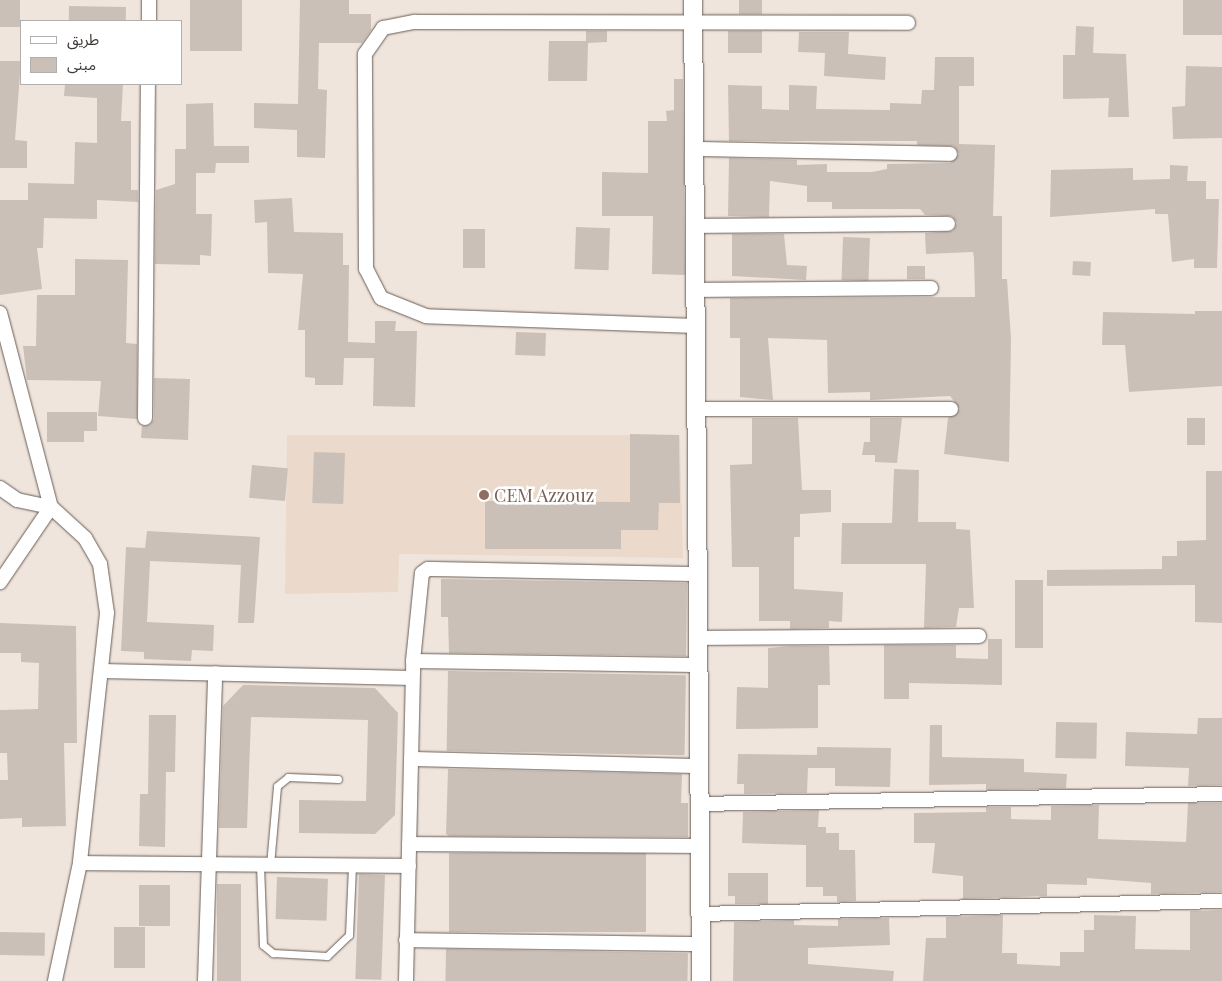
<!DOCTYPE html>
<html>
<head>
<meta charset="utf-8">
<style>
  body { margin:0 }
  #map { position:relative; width:1222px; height:981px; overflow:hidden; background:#f0e5dc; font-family:"Playfair Display","Noto Sans Arabic",serif }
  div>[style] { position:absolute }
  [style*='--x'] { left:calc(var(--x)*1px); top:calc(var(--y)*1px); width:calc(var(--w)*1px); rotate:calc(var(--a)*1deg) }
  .built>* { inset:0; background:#ebd9cb }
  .building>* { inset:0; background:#cbc0b7; transform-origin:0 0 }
  .roads { filter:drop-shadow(0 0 1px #675d56) drop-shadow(0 0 1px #675d56) }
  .service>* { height:7px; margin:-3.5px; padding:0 3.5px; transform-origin:3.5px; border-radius:3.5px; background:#fff }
  .minor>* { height:14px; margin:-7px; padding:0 7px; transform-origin:7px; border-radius:7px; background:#fff }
  .tertiary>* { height:18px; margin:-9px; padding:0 9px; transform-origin:9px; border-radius:9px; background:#fff }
  .dots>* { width:14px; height:14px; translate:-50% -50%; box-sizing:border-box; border:2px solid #fff; border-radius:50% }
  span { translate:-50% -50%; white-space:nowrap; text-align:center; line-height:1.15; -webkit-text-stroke:5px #fff; paint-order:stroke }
  .education-label { font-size:18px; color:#785e54 }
  .left { translate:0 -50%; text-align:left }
  .legend { position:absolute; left:20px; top:20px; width:162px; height:65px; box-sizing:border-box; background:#fff; border:1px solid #b1afae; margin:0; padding:6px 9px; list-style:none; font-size:15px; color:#3d3834 }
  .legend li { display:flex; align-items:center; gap:10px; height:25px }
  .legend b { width:25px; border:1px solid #b1afae }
</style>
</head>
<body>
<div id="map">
  <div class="built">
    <i style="clip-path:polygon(287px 435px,680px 435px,683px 558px,399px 554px,398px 592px,285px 594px)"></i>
  </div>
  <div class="building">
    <i style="left:0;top:0;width:20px;height:27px"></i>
    <i style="left:190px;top:0;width:52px;height:51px"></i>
    <i style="clip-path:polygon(300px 0,349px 0,349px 14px,371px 14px,371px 30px,362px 43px,319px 43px,318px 89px,327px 90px,325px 158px,297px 157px,297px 130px,254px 128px,254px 103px,298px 104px)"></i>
    <i style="left:739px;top:0;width:23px;height:14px"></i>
    <i style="left:1183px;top:0;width:39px;height:35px"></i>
    <i style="left:69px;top:6px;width:57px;height:15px;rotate:1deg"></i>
    <i style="clip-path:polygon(1076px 26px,1094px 27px,1093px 53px,1126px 54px,1129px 117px,1108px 117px,1109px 98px,1063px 99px,1063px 55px,1075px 55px)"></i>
    <i style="clip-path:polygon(586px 31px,607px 31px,607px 42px,588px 43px,587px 81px,548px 81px,549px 41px,586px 41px)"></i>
    <i style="left:728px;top:31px;width:34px;height:22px"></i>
    <i style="clip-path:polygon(799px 32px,849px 32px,848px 54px,886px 57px,885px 80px,824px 76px,825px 53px,798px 52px)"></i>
    <i style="clip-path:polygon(935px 57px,974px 57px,974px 86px,959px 86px,959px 144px,995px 145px,993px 216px,1002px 216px,1002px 279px,1007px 279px,1011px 339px,1009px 462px,944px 454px,948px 418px,960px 409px,950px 396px,870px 400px,870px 392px,828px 393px,827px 340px,768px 338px,773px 400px,740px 397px,740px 338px,730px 338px,730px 298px,975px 297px,974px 258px,973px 252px,926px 254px,925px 233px,953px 231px,957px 223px,952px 216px,925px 215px,920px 209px,832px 209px,832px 202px,807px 202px,807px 186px,770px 181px,769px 217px,728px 216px,729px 158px,797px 160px,797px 165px,827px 164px,827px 172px,872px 172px,887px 169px,887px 164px,950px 163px,959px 154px,954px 146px,917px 145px,917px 141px,729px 141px,728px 85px,762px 86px,762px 109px,789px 110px,789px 85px,817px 86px,816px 109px,890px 110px,890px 103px,921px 104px,922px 90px,934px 90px)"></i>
    <i style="clip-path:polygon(0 61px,21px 61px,15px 140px,27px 141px,27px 168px,0 168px)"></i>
    <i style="clip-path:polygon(1186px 66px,1222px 67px,1222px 138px,1173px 139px,1172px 107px,1185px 106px)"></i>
    <i style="clip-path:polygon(674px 79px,683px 79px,685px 275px,652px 274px,653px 216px,602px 216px,602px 172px,648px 173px,648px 121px,667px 121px,666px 111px,674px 110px)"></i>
    <i style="clip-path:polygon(65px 84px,123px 84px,121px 121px,131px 121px,131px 190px,138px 190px,138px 202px,97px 200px,97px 219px,44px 218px,43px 248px,37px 248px,42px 289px,0 295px,0 200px,28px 200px,28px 183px,74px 184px,75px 142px,97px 143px,97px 98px,64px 96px)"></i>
    <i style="clip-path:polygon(213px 103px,214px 146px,249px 146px,249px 163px,216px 163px,215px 173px,196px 173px,196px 214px,212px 214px,211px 256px,200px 255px,200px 265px,155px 264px,156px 190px,175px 184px,175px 149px,186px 149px,186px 104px)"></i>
    <i style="clip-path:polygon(1170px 165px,1188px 166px,1187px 181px,1206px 181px,1206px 199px,1219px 199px,1217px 268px,1194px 268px,1194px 259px,1172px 262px,1168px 214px,1155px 214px,1155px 209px,1050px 217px,1051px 170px,1133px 168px,1133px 180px,1170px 179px)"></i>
    <i style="clip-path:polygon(292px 198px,294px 232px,343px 233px,343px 265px,349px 265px,348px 342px,375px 343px,375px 321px,396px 321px,395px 331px,417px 331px,415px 407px,373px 406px,374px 358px,344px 358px,343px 385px,315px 385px,315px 378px,305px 377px,305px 330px,298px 330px,303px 274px,268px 273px,267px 222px,255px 223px,254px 200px)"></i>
    <i style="left:576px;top:227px;width:34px;height:42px;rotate:2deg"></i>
    <i style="left:463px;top:229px;width:22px;height:39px"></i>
    <i style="clip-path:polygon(732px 234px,784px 234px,787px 265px,807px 266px,806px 280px,732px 276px)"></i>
    <i style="left:843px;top:237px;width:27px;height:43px;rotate:2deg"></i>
    <i style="clip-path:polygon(75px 259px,128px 260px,126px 343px,137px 344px,137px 419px,98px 416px,101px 381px,27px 380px,23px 346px,36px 346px,37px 295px,75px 295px)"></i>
    <i style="left:1073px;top:261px;width:18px;height:14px;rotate:3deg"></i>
    <i style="left:907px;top:266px;width:18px;height:13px"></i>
    <i style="clip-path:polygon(1195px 311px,1222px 311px,1222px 386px,1129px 392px,1125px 345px,1102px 345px,1103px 312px,1195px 314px)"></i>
    <i style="left:516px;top:332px;width:30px;height:23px;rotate:2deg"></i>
    <i style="clip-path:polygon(154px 378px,190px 379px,188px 440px,141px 438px,142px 426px,150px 425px,154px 419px)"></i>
    <i style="clip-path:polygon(47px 412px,97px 412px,97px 431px,84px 431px,84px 442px,47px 442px)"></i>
    <i style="clip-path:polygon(752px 418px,798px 418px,802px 490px,831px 490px,831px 512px,800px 514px,800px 537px,794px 537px,794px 589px,843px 592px,842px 622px,829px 621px,829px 628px,790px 629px,790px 621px,759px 621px,759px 567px,732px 567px,730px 465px,752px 464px)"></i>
    <i style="clip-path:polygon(870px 418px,902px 418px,897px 463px,875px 462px,875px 455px,862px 455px,864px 442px,870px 442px)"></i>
    <i style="left:1187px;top:418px;width:18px;height:27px"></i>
    <i style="clip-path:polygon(630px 434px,679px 435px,680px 503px,659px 503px,658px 530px,621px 530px,621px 549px,485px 549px,485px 501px,630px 502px)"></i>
    <i style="left:314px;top:452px;width:31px;height:51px;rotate:2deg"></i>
    <i style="left:252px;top:465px;width:36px;height:33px;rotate:5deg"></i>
    <i style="clip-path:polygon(894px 469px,919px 470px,918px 522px,956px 522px,956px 529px,970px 530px,974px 608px,959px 608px,956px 627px,924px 628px,926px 564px,841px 564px,842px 523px,892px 523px)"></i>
    <i style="clip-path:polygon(1206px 471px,1222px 471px,1222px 623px,1195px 622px,1195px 585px,1047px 586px,1047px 570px,1162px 569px,1162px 556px,1177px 556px,1177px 541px,1206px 540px)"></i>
    <i style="clip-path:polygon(147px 531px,260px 537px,254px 623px,238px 623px,241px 565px,150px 561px,147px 622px,214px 625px,213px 651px,192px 650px,191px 661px,144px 659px,144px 652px,121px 651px,126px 547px,145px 548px)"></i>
    <i style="clip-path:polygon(441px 579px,687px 583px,686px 656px,449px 653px,448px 617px,441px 617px)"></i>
    <i style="left:1015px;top:580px;width:28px;height:68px"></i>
    <i style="clip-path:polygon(0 623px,76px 626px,77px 743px,64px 743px,66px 826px,22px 827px,22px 818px,0 819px,0 780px,8px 780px,7px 753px,0 753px,0 710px,38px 709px,39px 663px,21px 662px,21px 653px,0 653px)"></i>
    <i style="clip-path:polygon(988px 639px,1002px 639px,1002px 685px,909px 683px,909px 699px,884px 699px,884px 645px,956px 645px,956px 658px,988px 659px)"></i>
    <i style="clip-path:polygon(791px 646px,829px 646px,830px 685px,818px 685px,818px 728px,736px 729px,737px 687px,768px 688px,768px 648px)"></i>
    <i style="left:448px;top:671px;width:238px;height:80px;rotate:1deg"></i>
    <i style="clip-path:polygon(243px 685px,375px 688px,398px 713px,395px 815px,375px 834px,299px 833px,299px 800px,366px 801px,368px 720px,251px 717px,247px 828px,219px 828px,223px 706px)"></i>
    <i style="clip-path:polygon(149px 715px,176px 715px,175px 772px,166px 772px,165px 847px,139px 846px,140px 794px,148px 794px)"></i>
    <i style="clip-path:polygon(1198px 718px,1222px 718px,1222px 785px,1188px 786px,1189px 768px,1125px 766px,1126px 732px,1197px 734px)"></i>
    <i style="left:1056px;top:722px;width:41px;height:36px;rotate:1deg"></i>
    <i style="clip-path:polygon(930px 725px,942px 725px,942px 757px,1024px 759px,1024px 772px,1067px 774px,1066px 788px,1085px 788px,986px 790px,986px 784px,929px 785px)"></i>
    <i style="clip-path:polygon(817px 747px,891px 748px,890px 787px,835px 786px,835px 768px,808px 768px,807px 793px,744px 794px,744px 784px,737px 784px,738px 754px,817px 755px)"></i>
    <i style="clip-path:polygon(448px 769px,682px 774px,681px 803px,688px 803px,688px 837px,449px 836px,446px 834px)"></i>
    <i style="clip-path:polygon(1188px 803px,1222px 803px,1222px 892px,1151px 894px,1151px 883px,1087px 878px,1087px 885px,1047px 884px,1047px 896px,963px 899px,963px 876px,932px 873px,935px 843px,914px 843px,914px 813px,986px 812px,986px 807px,1011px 807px,1011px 819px,1051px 820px,1051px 806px,1099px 805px,1098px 839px,1186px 842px)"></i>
    <i style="clip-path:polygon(819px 810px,818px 827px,826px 827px,826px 833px,839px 833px,839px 850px,855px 850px,856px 901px,837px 902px,837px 896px,823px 896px,823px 887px,806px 887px,806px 845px,742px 843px,743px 812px)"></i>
    <i style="left:449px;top:853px;width:197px;height:79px"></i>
    <i style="clip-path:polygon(728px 873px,768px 873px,768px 904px,735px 904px,735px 896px,728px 896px)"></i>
    <i style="left:359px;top:874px;width:26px;height:105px;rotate:2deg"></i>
    <i style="left:277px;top:877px;width:51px;height:42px;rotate:2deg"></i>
    <i style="left:217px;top:884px;width:24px;height:97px"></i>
    <i style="left:139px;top:885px;width:31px;height:41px"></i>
    <i style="clip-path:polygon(1222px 910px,1222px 981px,923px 981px,926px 938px,946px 938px,946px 917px,1003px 915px,1002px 953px,1017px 953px,1017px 964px,1060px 966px,1060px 952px,1084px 952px,1084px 930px,1094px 930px,1094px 915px,1136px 916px,1135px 949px,1190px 950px,1190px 911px)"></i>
    <i style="clip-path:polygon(889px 918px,890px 945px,808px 948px,808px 964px,894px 971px,893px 981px,733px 981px,734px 922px,794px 920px,794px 925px,838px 926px,838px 919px)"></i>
    <i style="left:114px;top:927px;width:31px;height:41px"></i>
    <i style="left:0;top:932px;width:45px;height:23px;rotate:1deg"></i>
    <i style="left:446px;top:949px;width:242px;height:32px;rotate:1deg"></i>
  </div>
  <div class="roads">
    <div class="service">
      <i style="--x:260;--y:865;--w:80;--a:87.9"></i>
      <i style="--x:263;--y:945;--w:13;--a:39"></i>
      <i style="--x:273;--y:953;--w:54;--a:3.2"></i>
      <i style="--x:327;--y:956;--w:30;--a:-44"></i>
      <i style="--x:349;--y:935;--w:69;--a:-87.5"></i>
      <i style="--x:270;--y:865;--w:79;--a:-84.9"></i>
      <i style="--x:277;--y:786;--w:14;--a:-39"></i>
      <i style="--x:288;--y:777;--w:50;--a:2.3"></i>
    </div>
    <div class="minor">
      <i style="--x:149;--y:21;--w:21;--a:-90"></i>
      <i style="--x:694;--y:149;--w:256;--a:1.1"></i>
      <i style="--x:694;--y:226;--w:254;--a:-0.5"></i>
      <i style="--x:695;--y:290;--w:236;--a:-0.5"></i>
      <i style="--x:0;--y:313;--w:201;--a:75.3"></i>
      <i style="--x:51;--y:507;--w:46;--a:42.4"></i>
      <i style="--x:85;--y:538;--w:30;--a:60"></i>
      <i style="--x:100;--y:564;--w:49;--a:81.9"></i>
      <i style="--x:107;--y:613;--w:251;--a:96.2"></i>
      <i style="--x:80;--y:863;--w:121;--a:102"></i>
      <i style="--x:695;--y:326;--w:269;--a:-177.9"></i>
      <i style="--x:426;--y:316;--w:48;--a:-158.2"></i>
      <i style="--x:381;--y:298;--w:33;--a:-117"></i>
      <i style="--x:366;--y:269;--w:215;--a:-90.3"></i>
      <i style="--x:365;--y:54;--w:32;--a:-55"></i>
      <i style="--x:383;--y:28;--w:33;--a:-11"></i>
      <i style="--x:415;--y:22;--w:493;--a:0.1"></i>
      <i style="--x:695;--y:409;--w:256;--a:0"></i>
      <i style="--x:145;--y:418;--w:334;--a:-89.5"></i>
      <i style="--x:0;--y:488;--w:21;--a:35"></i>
      <i style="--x:17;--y:500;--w:35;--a:12"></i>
      <i style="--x:51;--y:507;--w:91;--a:124.2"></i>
      <i style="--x:697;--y:638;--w:282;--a:-0.4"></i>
      <i style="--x:413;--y:661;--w:284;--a:0.8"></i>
      <i style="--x:102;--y:671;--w:310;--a:1.3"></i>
      <i style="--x:411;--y:759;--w:287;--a:1.4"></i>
      <i style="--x:698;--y:804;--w:524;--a:-1.09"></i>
      <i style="--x:409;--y:844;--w:290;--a:0.4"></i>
      <i style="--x:80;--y:863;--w:329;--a:0.5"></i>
      <i style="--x:700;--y:914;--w:522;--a:-1.43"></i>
      <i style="--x:406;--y:940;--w:294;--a:0.8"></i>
      <i style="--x:205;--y:981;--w:308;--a:-88.1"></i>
      <i style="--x:406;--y:981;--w:320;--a:-88.7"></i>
      <i style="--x:413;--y:661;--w:88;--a:-84.2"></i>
      <i style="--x:422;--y:573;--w:7;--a:-34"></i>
      <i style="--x:428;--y:569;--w:268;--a:1.1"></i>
    </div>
    <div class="tertiary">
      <i style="--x:693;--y:0;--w:981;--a:89.53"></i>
    </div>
  </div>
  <div class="dots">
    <i style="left:484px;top:495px;background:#8d6e63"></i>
  </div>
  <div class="education-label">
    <span class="left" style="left:494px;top:495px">CEM Azzouz</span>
  </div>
  <ul class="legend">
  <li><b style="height:6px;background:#fff"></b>طريق</li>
  <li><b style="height:14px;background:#cbc0b7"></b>مبنى</li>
  </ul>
</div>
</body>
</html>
